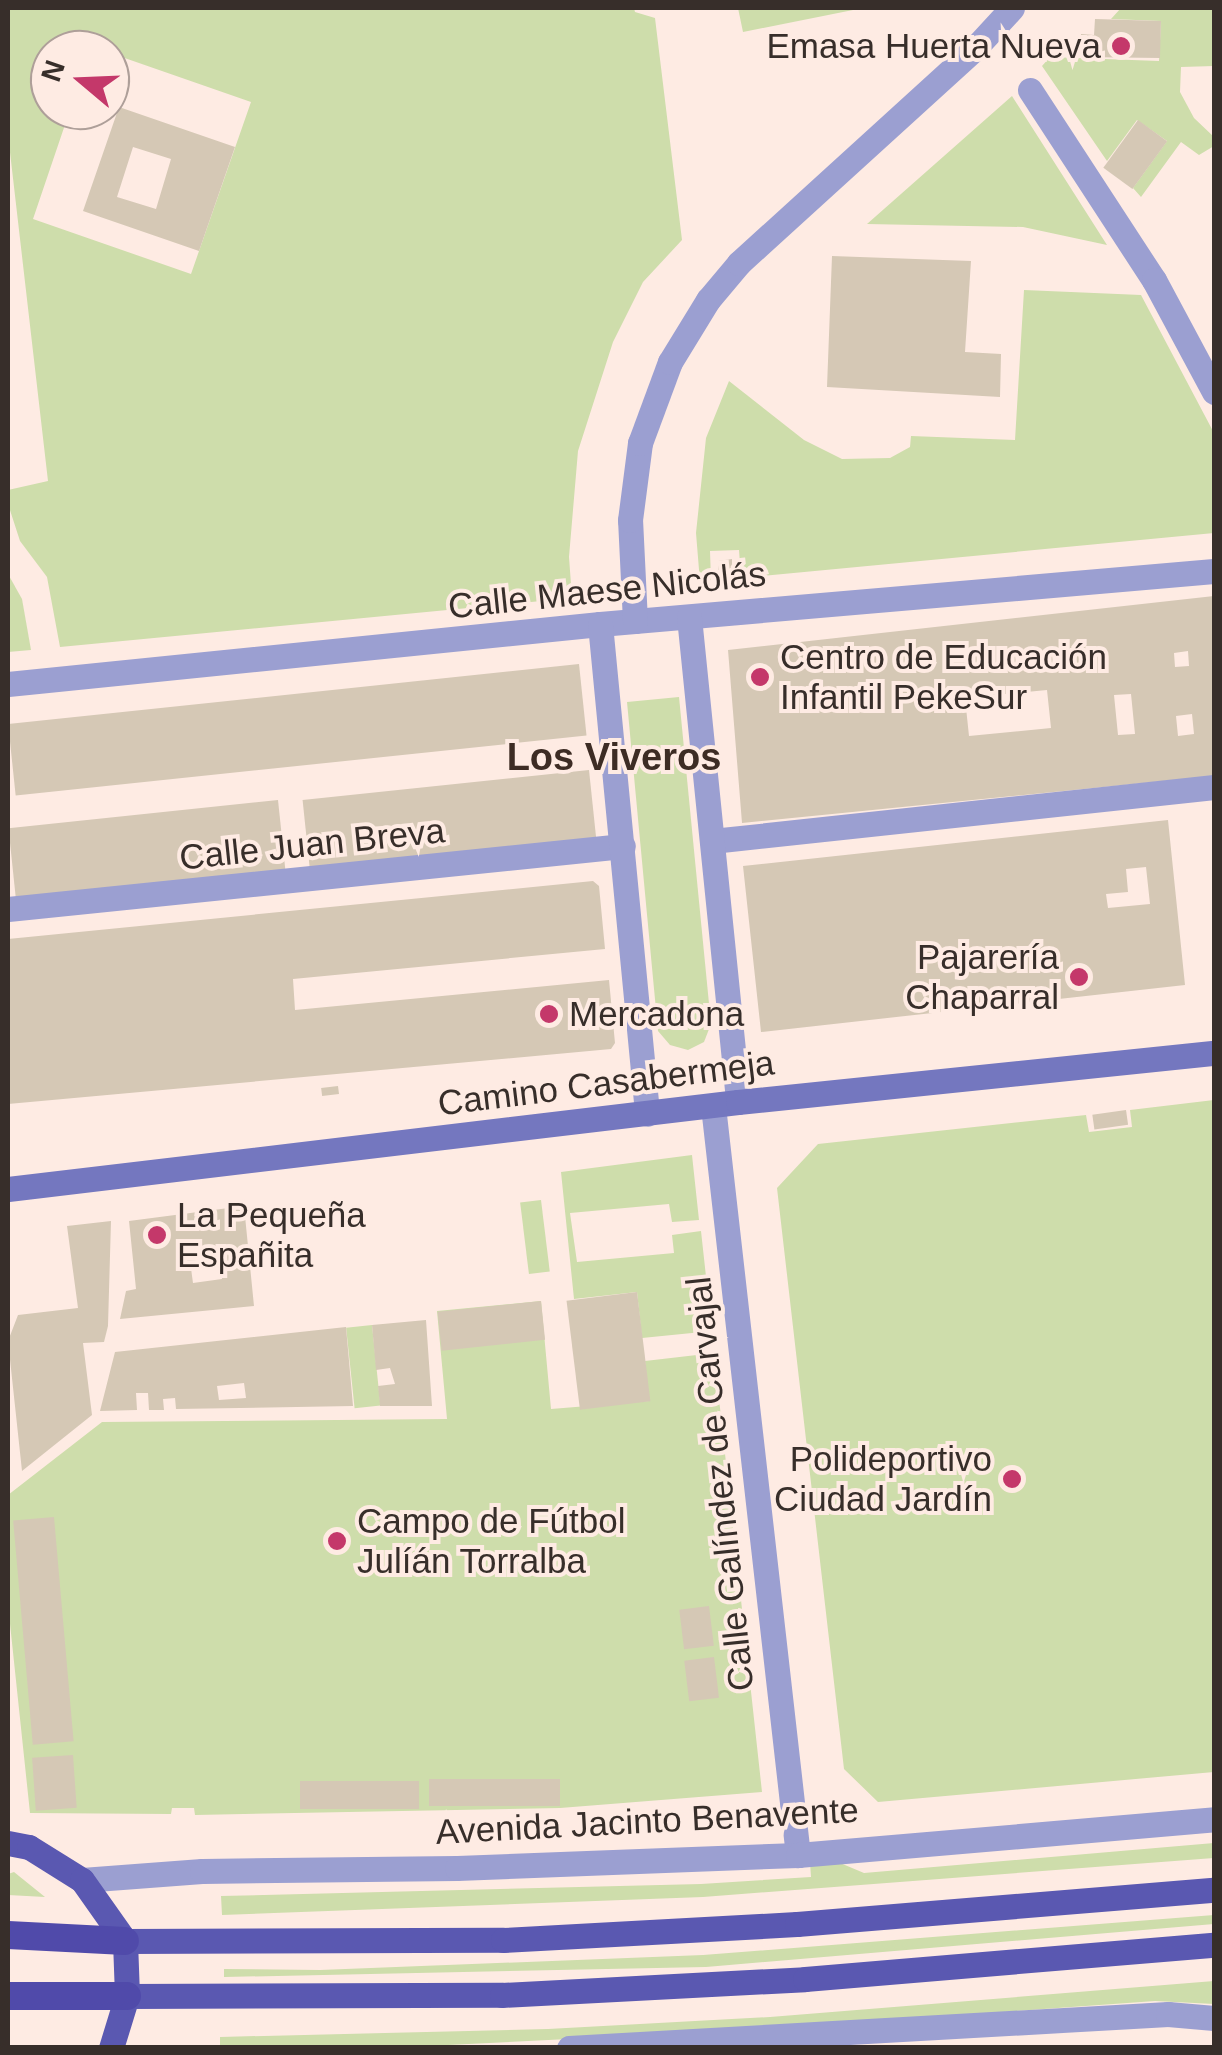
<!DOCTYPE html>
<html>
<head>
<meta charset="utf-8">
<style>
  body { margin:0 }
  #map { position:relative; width:1222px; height:2055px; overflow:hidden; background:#feebe3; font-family:Arial,sans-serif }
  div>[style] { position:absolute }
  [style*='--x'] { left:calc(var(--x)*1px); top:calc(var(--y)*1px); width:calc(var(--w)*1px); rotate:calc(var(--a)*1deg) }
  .green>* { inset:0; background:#ceddab; transform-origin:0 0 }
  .building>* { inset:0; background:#d5c8b5; transform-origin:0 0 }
  .minor>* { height:25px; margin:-12.5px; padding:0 12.5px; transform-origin:12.5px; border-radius:12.5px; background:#9b9fd1 }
  .tertiary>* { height:25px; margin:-12.5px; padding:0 12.5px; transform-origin:12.5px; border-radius:12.5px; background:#9b9fd1 }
  .secondary>* { height:25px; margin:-12.5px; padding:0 12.5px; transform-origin:12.5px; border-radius:12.5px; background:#7477bf }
  .primary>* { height:25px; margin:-12.5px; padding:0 12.5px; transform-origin:12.5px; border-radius:12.5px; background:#5a58b1 }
  .trunk>* { height:28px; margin:-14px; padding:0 14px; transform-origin:14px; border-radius:14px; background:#504aaa }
  .dots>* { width:28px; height:28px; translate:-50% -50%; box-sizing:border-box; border:5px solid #feebe3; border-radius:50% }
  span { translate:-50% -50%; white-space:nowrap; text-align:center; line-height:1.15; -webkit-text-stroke:8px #feebe3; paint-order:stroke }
  .poi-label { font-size:35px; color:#372e2a }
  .right { translate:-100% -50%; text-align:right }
  .left { translate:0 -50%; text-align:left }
  .street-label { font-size:35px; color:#372e2a }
  .neighbourhood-label { font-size:38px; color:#3d2c24; font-weight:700 }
  .frame { position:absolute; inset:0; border:10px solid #372e2a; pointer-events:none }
  .north { position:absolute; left:30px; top:30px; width:100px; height:100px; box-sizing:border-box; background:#feebe3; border:2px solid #ae9f99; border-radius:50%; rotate:289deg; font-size:28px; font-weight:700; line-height:40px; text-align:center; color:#372e2a }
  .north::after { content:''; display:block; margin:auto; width:35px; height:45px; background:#c4386a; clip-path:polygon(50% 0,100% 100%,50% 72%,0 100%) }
</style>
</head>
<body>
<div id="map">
  <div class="green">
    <i style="clip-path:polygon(evenodd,8px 8px,634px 8px,635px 12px,655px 18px,682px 240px,643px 282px,613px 342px,578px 451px,569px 557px,572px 598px,60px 647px,47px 577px,20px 541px,8px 504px,8px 490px,48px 481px,8px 135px,8px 8px,93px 47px,251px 102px,191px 274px,33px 219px,70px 110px,50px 110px,50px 50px,93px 47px)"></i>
    <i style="clip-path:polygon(738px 8px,863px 8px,743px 32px)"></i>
    <i style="clip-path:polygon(1121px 8px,1214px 8px,1214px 66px,1181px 67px,1180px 92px,1194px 118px,1214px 137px,1214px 146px,1199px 155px,1181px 142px,1141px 197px,1133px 188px,1167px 141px,1137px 120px,1107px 161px,1042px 66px,1050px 57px,1159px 61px,1161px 21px,1111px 19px)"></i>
    <i style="clip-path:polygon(1012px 96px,1107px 245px,1023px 227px,867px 224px)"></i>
    <i style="clip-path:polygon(1024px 290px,1141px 295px,1214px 433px,1214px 533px,741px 578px,739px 550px,710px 551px,711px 580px,700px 582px,696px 533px,706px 438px,729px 381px,804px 440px,842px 459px,890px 458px,910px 447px,911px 436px,1015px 440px)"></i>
    <i style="clip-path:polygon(8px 574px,22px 599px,31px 650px,8px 652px)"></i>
    <i style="clip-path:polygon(679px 697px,711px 1024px,704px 1042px,688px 1050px,670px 1045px,658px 1031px,627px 702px)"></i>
    <i style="clip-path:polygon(1214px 1100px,1214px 1772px,878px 1802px,844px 1769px,777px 1188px,818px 1144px,1086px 1115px,1089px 1132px,1132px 1127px,1130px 1110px)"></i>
    <i style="clip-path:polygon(692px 1155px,699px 1220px,672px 1222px,669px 1204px,570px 1213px,577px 1262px,674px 1253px,672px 1235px,701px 1231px,712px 1331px,642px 1338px,637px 1292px,574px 1299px,561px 1172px)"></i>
    <i style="left:541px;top:1200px;width:72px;height:21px;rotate:83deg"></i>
    <i style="clip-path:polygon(541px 1301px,551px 1409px,649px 1401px,645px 1361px,714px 1353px,762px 1792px,560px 1808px,195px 1815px,194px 1808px,172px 1808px,171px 1814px,30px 1813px,8px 1605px,8px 1495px,102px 1422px,447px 1419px,437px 1311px)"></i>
    <i style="left:372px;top:1325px;width:81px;height:26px;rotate:84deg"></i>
    <i style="clip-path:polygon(1214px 1843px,1214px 1858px,703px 1897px,222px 1915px,221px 1896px,701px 1884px,811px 1877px,810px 1862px,833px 1860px,864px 1873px)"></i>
    <i style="clip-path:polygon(14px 1872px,45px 1897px,8px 1895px,8px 1874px)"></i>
    <i style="clip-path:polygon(1214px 1915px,1214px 1924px,706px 1967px,224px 1977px,224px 1969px,320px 1970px,703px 1955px)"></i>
    <i style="clip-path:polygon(1214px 1981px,1214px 2004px,1155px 2001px,770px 2029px,407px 2047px,220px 2048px,220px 2037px,548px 2029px,770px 2017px)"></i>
  </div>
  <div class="building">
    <i style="clip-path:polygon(1095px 19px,1161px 21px,1160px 58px,1081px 57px,1081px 34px,1094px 35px)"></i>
    <i style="clip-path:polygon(evenodd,119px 107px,235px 147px,199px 251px,83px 211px,119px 107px,133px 147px,171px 159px,156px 209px,117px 197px,133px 147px)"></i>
    <i style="left:1138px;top:120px;width:36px;height:59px;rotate:36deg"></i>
    <i style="clip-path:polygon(832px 256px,971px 261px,965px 352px,1001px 354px,1000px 397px,827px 387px)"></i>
    <i style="clip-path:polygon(732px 559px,732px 573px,718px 574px,718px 561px)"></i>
    <i style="clip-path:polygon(evenodd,1214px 596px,1214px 776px,742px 823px,728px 650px,1214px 596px,1188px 651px,1189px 666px,1175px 667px,1174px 653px,1188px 651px,1214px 596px,1047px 690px,1051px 728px,969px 736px,965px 698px,1047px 690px,1214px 596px,1131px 694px,1135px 734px,1118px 735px,1114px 695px,1131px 694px,1214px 596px,1192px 714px,1194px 734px,1178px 736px,1176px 716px,1192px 714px)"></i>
    <i style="left:579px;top:664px;width:72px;height:574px;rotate:84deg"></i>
    <i style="left:589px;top:770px;width:71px;height:288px;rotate:84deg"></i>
    <i style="left:278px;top:800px;width:72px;height:271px;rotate:84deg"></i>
    <i style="clip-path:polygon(evenodd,1168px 820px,1185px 985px,761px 1032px,743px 866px,1168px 820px,1146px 867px,1150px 904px,1108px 908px,1106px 894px,1128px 892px,1126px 869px,1146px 867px)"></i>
    <i style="clip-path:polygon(593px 881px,599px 886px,605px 949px,293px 979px,295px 1010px,609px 980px,615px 1043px,611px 1049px,8px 1104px,8px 939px)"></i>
    <i style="left:338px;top:1086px;width:8px;height:17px;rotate:83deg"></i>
    <i style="left:1126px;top:1110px;width:15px;height:34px;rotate:82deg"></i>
    <i style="clip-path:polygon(evenodd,244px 1206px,254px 1306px,120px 1319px,126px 1291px,136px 1289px,129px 1221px,244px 1206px,220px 1257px,222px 1279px,193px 1283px,190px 1261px,220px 1257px)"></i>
    <i style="clip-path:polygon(111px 1221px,108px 1326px,104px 1342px,83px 1343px,92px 1415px,22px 1471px,8px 1341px,18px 1315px,78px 1308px,67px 1226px)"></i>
    <i style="left:637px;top:1292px;width:110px;height:71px;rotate:83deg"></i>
    <i style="left:541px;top:1301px;width:39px;height:104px;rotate:84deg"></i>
    <i style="clip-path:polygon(426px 1320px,432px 1406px,380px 1406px,378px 1386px,395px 1384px,390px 1368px,376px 1370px,372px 1325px)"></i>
    <i style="clip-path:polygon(evenodd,346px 1327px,353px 1406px,176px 1409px,175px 1398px,163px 1399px,164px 1410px,149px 1410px,148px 1393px,136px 1393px,137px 1410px,100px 1411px,115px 1352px,346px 1327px,244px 1383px,246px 1398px,219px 1400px,217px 1386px,244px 1383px)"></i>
    <i style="left:54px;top:1517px;width:225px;height:41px;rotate:85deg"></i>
    <i style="left:709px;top:1606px;width:40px;height:30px;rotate:83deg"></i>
    <i style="left:714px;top:1657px;width:41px;height:30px;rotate:83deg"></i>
    <i style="left:73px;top:1755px;width:53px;height:41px;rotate:86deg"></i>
    <i style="left:560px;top:1779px;width:27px;height:131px;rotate:90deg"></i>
    <i style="left:300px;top:1781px;width:119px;height:28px"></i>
  </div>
  <div class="minor">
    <i style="--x:1030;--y:90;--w:227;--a:56.9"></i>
    <i style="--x:1154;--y:280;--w:127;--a:61.8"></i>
    <i style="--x:8;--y:684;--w:595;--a:-5.79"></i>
    <i style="--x:600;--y:624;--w:616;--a:-4.93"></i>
    <i style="--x:712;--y:841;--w:505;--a:-6.14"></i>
    <i style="--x:8;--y:909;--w:618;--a:-5.85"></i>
    <i style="--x:713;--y:1106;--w:754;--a:83.53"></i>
    <i style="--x:82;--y:1880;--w:120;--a:-4.3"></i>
    <i style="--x:202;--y:1871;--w:255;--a:-0.7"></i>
    <i style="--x:457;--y:1868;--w:341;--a:-2.2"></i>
    <i style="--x:798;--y:1855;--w:418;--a:-4.9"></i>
    <i style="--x:569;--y:2048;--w:600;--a:-3.25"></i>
    <i style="--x:1168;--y:2014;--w:46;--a:5"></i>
  </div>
  <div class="tertiary">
    <i style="--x:689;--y:617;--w:487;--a:84.2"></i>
    <i style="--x:635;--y:621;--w:101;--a:-92.8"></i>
    <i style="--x:630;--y:520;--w:78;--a:-82.6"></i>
    <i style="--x:640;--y:443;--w:86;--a:-69.7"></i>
    <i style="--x:670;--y:362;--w:73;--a:-58.5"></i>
    <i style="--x:708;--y:300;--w:48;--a:-50"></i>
    <i style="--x:739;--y:263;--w:321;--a:-42.3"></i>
    <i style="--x:976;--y:47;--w:53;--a:-47.3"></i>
    <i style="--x:600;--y:624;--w:492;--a:84.5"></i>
  </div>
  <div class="secondary">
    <i style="--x:8;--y:1189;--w:735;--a:-6.8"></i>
    <i style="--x:738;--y:1102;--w:479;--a:-5.9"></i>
  </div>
  <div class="primary">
    <i style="--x:8;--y:1843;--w:21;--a:11"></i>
    <i style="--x:29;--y:1847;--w:62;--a:31.9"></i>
    <i style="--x:82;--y:1880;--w:75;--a:54.8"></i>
    <i style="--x:125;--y:1941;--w:55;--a:87.9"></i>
    <i style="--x:127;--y:1996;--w:54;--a:107.1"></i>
    <i style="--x:125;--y:1941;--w:378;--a:-0.2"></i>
    <i style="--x:503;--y:1940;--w:294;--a:-3.1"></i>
    <i style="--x:797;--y:1924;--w:418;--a:-4.7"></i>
    <i style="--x:127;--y:1996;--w:375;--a:-0.2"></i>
    <i style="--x:502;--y:1995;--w:303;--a:-3"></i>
    <i style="--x:805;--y:1979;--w:410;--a:-4.8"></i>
  </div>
  <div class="trunk">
    <i style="--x:8;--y:1935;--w:117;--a:2.9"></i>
    <i style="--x:8;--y:1996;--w:119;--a:0"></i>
  </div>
  <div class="dots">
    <i style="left:1121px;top:46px;background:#c4386a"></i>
    <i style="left:760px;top:677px;background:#c4386a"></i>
    <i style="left:1079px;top:977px;background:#c4386a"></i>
    <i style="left:549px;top:1014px;background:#c4386a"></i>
    <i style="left:157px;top:1235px;background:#c4386a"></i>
    <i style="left:1012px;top:1479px;background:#c4386a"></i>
    <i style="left:337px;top:1541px;background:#c4386a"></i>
  </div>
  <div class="poi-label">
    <span class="right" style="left:1101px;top:46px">Emasa Huerta Nueva</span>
    <span class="left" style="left:780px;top:677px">Centro de Educación<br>Infantil PekeSur</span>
    <span class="right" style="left:1059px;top:977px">Pajarería<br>Chaparral</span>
    <span class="left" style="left:569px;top:1014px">Mercadona</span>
    <span class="left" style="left:177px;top:1235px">La Pequeña<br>Españita</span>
    <span class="right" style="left:992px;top:1479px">Polideportivo<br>Ciudad Jardín</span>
    <span class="left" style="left:357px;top:1541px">Campo de Fútbol<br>Julíán Torralba</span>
  </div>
  <div class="street-label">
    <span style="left:607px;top:590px;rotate:-6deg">Calle Maese Nicolás</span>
    <span style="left:312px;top:844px;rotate:-6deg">Calle Juan Breva</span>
    <span style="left:606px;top:1083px;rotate:-7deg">Camino Casabermeja</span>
    <span style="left:720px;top:1484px;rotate:-96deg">Calle Galíndez de Carvajal</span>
    <span style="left:647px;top:1821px;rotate:-3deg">Avenida Jacinto Benavente</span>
  </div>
  <div class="neighbourhood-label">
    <span style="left:614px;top:758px">Los Viveros</span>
  </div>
  <div class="frame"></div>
  <div class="north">N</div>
</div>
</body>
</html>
